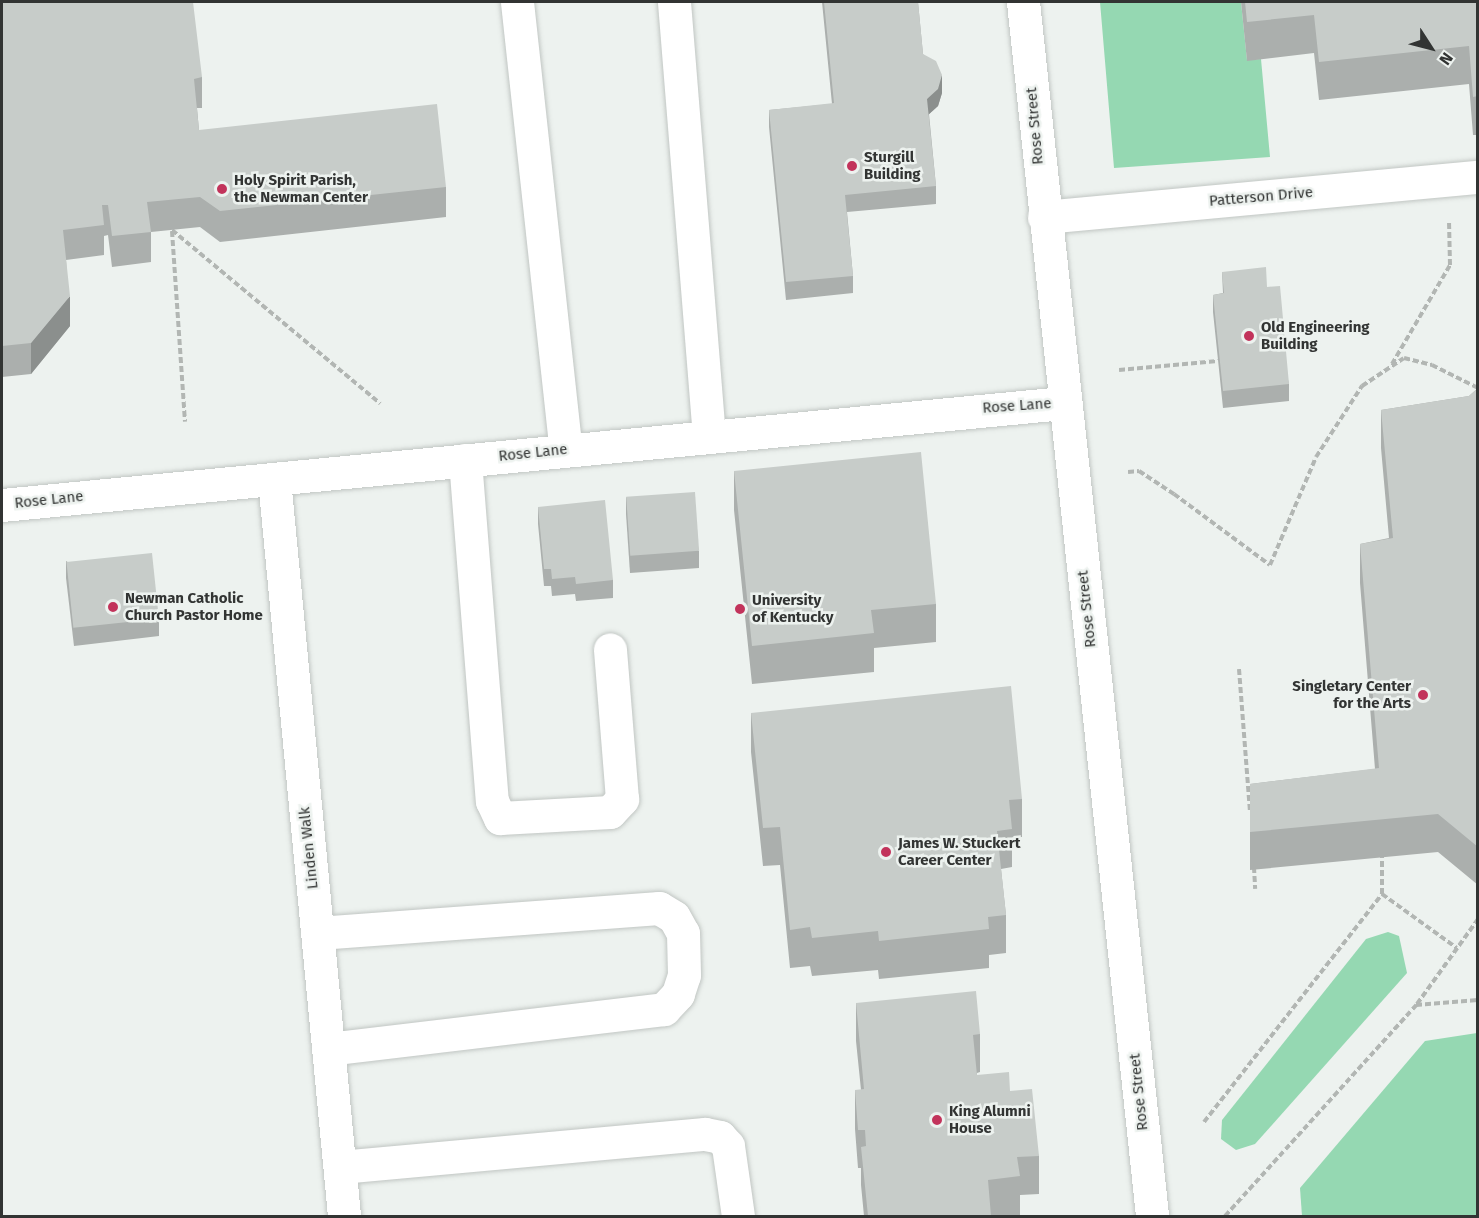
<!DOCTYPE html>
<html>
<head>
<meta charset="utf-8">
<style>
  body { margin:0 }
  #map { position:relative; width:1479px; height:1218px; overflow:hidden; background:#edf2ef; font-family:"Fira Sans",sans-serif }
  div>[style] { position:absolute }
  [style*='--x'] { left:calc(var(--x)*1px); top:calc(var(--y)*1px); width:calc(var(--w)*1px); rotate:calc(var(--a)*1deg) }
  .green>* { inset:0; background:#95d8b2 }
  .path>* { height:4px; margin-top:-2px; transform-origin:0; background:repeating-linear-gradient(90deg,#b2b6b3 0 6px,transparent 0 9px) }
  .roads { filter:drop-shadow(0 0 2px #c1c6c3) drop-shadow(0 0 2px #c1c6c3) }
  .minor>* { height:33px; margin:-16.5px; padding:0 16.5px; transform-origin:16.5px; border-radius:16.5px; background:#fff }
  .wall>* { inset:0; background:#abafad }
  .shaded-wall>* { inset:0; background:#8b8f8d }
  .building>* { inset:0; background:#c7ccc9; transform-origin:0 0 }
  .dots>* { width:16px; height:16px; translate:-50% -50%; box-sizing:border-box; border:3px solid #edf2ef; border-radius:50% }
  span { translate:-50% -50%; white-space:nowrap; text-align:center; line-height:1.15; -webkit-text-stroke:5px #edf2ef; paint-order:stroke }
  .street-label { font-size:15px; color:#323433 }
  .poi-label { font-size:15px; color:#323433; font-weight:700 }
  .left { translate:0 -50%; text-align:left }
  .right { translate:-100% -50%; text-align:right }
  .frame { position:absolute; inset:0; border:3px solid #323433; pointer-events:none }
  .north { position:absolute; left:1401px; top:18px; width:60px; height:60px; -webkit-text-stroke:4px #edf2ef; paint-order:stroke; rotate:126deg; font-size:16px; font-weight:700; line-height:24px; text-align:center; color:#323433 }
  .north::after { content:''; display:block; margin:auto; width:21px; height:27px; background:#323433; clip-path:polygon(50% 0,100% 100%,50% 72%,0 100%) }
</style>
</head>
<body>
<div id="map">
  <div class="green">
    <i style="clip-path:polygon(1100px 2px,1241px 2px,1247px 60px,1261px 59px,1270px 157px,1114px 168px)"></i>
    <i style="clip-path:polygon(1388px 932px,1399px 936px,1407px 973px,1255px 1144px,1236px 1150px,1221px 1139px,1222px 1120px,1366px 939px)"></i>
    <i style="clip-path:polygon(1477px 1033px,1477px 1216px,1302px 1216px,1300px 1188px,1425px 1041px)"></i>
  </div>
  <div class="path">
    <i style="--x:172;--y:230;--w:271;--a:39.8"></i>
    <i style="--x:172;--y:231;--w:191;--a:86.1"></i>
    <i style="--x:1392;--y:364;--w:115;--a:-59.6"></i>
    <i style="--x:1450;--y:265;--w:43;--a:-91.3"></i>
    <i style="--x:1119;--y:370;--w:99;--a:-5.2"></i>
    <i style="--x:1128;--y:472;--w:11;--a:-5"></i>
    <i style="--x:1139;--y:471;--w:42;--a:33.3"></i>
    <i style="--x:1174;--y:494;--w:119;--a:36.5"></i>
    <i style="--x:1270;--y:565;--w:117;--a:-66.9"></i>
    <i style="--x:1316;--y:457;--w:85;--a:-57.1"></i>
    <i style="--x:1362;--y:386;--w:50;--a:-33.7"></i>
    <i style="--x:1404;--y:358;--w:29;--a:14"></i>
    <i style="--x:1432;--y:365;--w:51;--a:26.6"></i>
    <i style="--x:1239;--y:669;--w:143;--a:85.6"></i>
    <i style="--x:1254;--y:867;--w:22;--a:87"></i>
    <i style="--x:1382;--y:894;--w:92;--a:35.8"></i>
    <i style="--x:1417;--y:1004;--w:105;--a:-54.3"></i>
    <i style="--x:1204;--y:1122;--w:289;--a:-52"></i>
    <i style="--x:1382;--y:894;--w:39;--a:-90"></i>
    <i style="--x:1225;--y:1216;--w:285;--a:-47.8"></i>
    <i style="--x:1416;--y:1005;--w:62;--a:-4.6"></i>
  </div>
  <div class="roads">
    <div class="minor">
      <i style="--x:517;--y:2;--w:451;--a:83.8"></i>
      <i style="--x:674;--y:2;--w:435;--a:85.4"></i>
      <i style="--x:1023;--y:2;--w:1221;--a:83.93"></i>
      <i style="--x:1044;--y:217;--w:436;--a:-5.3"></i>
      <i style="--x:465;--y:460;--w:342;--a:85.5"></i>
      <i style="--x:492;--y:801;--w:19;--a:65"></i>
      <i style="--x:500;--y:818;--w:110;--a:-3.1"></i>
      <i style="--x:610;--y:812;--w:18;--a:-47"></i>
      <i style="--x:622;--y:799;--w:150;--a:-94.6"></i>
      <i style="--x:274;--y:479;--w:740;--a:84.57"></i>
      <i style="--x:2;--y:505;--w:1067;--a:-5.49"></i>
      <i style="--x:318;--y:933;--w:342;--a:-4.2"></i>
      <i style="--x:659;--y:908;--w:17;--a:31"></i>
      <i style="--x:674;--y:917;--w:18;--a:61"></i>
      <i style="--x:683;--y:933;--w:42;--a:88.6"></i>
      <i style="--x:684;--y:975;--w:20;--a:108"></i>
      <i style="--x:678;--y:994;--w:21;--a:133"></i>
      <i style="--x:664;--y:1009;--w:338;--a:173.2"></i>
      <i style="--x:340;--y:1167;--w:366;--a:-5.2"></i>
      <i style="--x:705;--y:1134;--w:15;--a:11"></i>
      <i style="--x:720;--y:1137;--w:12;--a:48"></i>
      <i style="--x:728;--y:1146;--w:71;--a:81.9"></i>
    </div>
  </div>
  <div class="wall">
    <i style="clip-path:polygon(2px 2px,202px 77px,202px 108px,197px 108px,199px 130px,446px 187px,446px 217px,220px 242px,200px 227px,151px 232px,151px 262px,112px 267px,108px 235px,104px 236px,104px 255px,66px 260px,70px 326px,31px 374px,2px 377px)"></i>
    <i style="clip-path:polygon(822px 2px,918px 2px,923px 54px,942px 93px,938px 106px,929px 114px,936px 186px,936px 204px,847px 212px,853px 276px,853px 293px,786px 300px,769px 127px,769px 110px,832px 104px)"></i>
    <i style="clip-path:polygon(1241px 2px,1478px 2px,1478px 135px,1473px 135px,1469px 84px,1319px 100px,1314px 53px,1247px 61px)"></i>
    <i style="clip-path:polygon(1222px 272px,1267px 287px,1289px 384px,1289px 401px,1223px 408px,1213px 312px,1213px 295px,1223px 293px)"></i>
    <i style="clip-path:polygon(1478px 388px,1478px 885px,1438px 852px,1250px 870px,1250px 784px,1375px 769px,1360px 583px,1360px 544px,1389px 538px,1381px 448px,1381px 410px,1469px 396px)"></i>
    <i style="clip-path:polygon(734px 471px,936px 604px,936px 642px,874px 648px,874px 672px,752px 684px,734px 510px)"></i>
    <i style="clip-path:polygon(626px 497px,699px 551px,699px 568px,630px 573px,626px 514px)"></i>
    <i style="clip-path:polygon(538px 507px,613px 580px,613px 598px,576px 601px,575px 594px,552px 596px,551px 586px,544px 586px,538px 524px)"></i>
    <i style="clip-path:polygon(66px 561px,159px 619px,159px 636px,74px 646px,66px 578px)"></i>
    <i style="clip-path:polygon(751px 713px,1022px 799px,1022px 837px,1012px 838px,1012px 867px,1001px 869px,1006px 915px,1006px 953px,989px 955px,989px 968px,879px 979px,878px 970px,812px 976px,810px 966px,790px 968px,780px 865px,763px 866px,751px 752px)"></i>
    <i style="clip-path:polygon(856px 1003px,980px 1034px,980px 1072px,977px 1073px,977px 1075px,1010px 1091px,1039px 1156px,1039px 1194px,1020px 1195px,1020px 1215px,1003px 1216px,864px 1216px,861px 1185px,861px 1168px,858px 1168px,855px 1129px,855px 1090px,861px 1090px,856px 1041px)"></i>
  </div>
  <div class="shaded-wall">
    <i style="clip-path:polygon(942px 75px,942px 93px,938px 106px,927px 116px,927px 99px)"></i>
    <i style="clip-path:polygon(70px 296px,70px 326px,31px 374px,31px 343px)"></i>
  </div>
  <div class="building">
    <i style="clip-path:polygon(2px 2px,193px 2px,202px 77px,194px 79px,199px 130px,437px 104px,446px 187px,220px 211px,200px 197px,147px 202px,151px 232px,112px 236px,108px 205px,102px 205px,104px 225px,63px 230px,70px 296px,31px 343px,2px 346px)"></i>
    <i style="clip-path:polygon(824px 2px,918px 2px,923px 54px,936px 61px,942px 75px,938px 89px,927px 99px,936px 186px,845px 195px,853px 276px,786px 282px,769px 110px,834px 103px)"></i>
    <i style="clip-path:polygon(1245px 2px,1478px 2px,1478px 96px,1473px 97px,1469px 46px,1319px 62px,1314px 15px,1247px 22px)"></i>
    <i style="clip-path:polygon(1266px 267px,1267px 287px,1280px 286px,1289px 384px,1223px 391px,1213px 295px,1224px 293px,1222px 272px)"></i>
    <i style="clip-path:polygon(1478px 388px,1478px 847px,1438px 814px,1250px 832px,1250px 784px,1379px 768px,1360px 544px,1393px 538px,1381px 410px,1469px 396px)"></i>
    <i style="clip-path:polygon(921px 452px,936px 604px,871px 610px,874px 633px,752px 646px,734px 471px)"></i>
    <i style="left:695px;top:492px;width:59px;height:69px;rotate:86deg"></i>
    <i style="clip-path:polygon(605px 500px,613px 580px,576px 584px,575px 577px,552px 579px,551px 569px,544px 569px,538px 507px)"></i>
    <i style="left:152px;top:553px;width:66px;height:86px;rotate:84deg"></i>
    <i style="clip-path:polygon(1011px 686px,1022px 799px,1009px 800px,1012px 829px,997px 831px,1006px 915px,988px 917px,989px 929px,879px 941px,878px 931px,812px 938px,810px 927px,790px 930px,780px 827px,763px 828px,751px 713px)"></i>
    <i style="clip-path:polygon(976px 991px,980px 1034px,973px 1035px,977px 1075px,1009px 1072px,1010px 1091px,1032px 1089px,1039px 1156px,1017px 1157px,1020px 1176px,988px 1180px,991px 1216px,868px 1216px,861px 1147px,866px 1146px,865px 1130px,858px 1130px,855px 1090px,864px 1089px,856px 1003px)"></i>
  </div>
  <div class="dots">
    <i style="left:852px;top:166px;background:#c2335b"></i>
    <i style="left:222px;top:189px;background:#c2335b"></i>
    <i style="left:1249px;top:336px;background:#c2335b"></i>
    <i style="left:113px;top:607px;background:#c2335b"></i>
    <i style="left:740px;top:609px;background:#c2335b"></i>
    <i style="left:1423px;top:695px;background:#c2335b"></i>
    <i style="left:886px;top:852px;background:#c2335b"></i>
    <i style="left:937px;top:1120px;background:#c2335b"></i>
  </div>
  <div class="street-label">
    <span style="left:1035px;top:126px;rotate:-95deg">Rose Street</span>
    <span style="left:1261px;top:197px;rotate:-5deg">Patterson Drive</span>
    <span style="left:1017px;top:406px;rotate:-4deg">Rose Lane</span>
    <span style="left:533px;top:453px;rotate:-6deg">Rose Lane</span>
    <span style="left:49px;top:500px;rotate:-6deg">Rose Lane</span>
    <span style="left:1087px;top:609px;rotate:-96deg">Rose Street</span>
    <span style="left:309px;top:848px;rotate:-96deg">Linden Walk</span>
    <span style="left:1139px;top:1092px;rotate:-96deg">Rose Street</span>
  </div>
  <div class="poi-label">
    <span class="left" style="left:864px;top:166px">Sturgill<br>Building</span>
    <span class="left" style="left:234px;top:189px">Holy Spirit Parish,<br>the Newman Center</span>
    <span class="left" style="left:1261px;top:336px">Old Engineering<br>Building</span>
    <span class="left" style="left:125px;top:607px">Newman Catholic<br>Church Pastor Home</span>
    <span class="left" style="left:752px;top:609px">University<br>of Kentucky</span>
    <span class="right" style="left:1411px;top:695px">Singletary Center<br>for the Arts</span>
    <span class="left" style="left:898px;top:852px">James W. Stuckert<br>Career Center</span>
    <span class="left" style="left:949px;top:1120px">King Alumni<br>House</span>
  </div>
  <div class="frame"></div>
  <div class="north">N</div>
</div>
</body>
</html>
